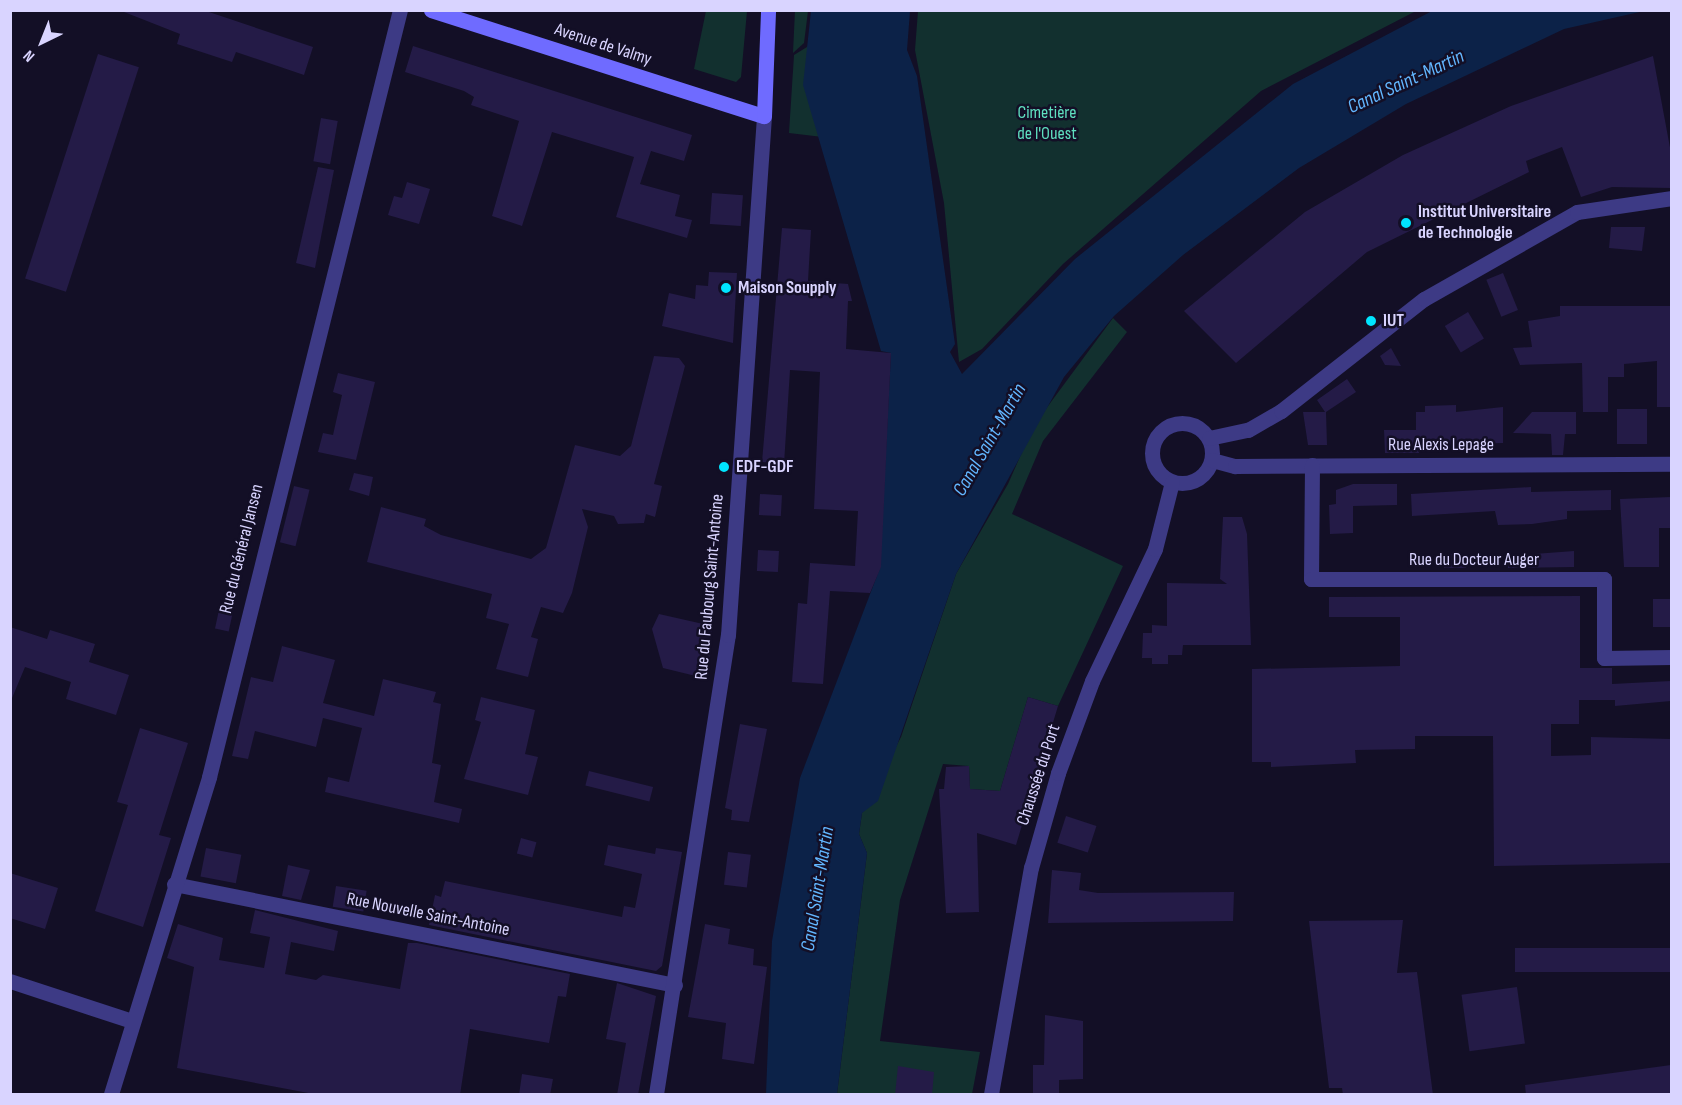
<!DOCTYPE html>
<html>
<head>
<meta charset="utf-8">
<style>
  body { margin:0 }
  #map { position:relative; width:1682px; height:1105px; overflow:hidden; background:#130f26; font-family:"Sofia Sans Condensed",sans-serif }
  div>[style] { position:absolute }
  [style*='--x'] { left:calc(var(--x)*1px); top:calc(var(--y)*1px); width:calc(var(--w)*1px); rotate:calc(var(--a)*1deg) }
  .green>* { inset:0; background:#12302f }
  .water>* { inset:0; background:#0c2248 }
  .building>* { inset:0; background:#241b47; transform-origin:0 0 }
  .minor>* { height:15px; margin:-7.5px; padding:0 7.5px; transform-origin:7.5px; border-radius:7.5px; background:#3d3a85 }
  .minor>.ring { margin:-7.5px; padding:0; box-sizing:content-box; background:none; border:15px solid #3d3a85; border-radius:50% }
  .tertiary>* { height:15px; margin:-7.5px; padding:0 7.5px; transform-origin:7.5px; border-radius:7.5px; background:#3d3a85 }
  .secondary>* { height:15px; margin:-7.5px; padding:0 7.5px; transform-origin:7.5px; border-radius:7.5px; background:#6f6bff }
  .dots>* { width:16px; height:16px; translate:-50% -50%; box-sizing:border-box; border:3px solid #130f26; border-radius:50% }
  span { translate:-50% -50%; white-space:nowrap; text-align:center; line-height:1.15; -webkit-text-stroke:5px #130f26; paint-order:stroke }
  .street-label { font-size:18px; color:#d9d4ff }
  .park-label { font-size:18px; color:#5fe0c0 }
  .poi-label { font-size:18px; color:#d9d4ff; font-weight:700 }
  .left { translate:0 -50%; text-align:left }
  .water-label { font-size:20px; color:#62b6ff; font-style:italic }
  .frame { position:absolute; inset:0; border:12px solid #d9d4ff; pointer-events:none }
  .north { position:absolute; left:12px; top:12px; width:60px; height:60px; -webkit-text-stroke:4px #130f26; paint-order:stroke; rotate:223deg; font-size:16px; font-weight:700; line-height:24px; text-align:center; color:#d9d4ff }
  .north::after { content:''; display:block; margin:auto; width:21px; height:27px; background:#d9d4ff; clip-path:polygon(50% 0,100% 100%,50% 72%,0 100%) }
</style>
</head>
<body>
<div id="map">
  <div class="green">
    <i style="clip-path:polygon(795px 10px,808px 11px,804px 43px,793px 53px)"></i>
    <i style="clip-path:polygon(706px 11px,747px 11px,741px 77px,736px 82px,694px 69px)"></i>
    <i style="clip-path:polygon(918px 11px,918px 10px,1416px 11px,1261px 91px,1063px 264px,982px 349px,959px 362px,944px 203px,915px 50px)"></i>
    <i style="clip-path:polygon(833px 31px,831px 138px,789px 133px,794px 55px)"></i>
    <i style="clip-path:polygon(1113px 318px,1127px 332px,1043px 441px,1012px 514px,1123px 566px,1058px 706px,1028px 697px,1000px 791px,970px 789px,969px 766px,943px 764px,900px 900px,880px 1041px,980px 1052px,972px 1094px,837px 1094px,867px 853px,859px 834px,862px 813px,901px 737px,956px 574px,1008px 484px,1034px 425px)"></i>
  </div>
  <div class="water">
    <i style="clip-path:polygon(811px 11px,910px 11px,907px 50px,917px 76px,955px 344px,950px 352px,962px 374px,1075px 259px,1293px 84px,1432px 11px,1644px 11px,1564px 29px,1406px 104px,1299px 168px,1183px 255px,1114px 316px,1064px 377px,956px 574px,878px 801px,862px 813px,859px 834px,867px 853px,837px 1094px,766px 1094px,772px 941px,800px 778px,880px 568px,891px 353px,881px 351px,803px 85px)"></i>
  </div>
  <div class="building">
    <i style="clip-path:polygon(119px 10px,203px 10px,313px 47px,304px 75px,236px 52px,232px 62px,177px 44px,180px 34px)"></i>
    <i style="clip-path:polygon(413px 46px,692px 135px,684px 161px,651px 151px,640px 184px,680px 195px,675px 216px,692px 220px,687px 238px,616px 217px,634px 157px,552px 132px,522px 226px,492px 216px,519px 121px,471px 105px,474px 97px,464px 91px,405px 72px)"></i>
    <i style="left:98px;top:54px;width:43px;height:236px;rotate:18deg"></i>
    <i style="clip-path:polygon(1653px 56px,1671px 153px,1671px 188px,1612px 187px,1581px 197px,1562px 147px,1526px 161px,1529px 172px,1367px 252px,1236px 363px,1184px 311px,1305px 212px,1403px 155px,1511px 106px)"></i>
    <i style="left:321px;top:118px;width:17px;height:44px;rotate:10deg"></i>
    <i style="clip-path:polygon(318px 167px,334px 170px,315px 268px,296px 263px)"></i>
    <i style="clip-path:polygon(407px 182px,430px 189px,419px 224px,388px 215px,394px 196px,402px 198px)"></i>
    <i style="left:712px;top:193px;width:31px;height:31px;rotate:4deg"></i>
    <i style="clip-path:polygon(1611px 227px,1645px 227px,1642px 251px,1609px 248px)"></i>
    <i style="clip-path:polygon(782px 228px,811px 230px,808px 281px,848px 284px,852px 301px,848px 301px,846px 349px,891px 353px,881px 567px,870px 593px,830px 591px,823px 684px,792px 682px,798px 603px,807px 604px,810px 563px,855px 566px,858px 511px,814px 509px,820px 372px,790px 370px,784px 464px,762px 462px)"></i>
    <i style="clip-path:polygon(709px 272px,737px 273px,733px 343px,662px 326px,669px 293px,695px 299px,696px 285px,708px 286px)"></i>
    <i style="left:1503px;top:273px;width:40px;height:18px;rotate:68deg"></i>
    <i style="clip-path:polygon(1560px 306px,1671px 306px,1671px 407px,1657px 407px,1657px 361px,1624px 364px,1624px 377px,1608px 377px,1608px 412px,1583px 412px,1582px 363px,1520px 365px,1513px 348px,1532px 347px,1528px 321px,1560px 316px)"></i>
    <i style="left:1468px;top:312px;width:31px;height:27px;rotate:59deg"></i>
    <i style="clip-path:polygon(1391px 348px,1401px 366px,1385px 365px,1380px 356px)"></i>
    <i style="clip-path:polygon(654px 356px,679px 358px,685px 366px,654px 484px,662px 486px,655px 517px,646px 514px,644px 523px,618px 524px,614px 516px,582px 509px,588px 527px,572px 593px,563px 613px,541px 607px,531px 637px,538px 639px,528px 677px,496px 669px,509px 624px,486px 618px,492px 594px,367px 562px,381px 507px,426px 519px,424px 526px,441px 535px,531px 559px,546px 548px,575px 445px,620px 456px,631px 446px)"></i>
    <i style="clip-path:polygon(338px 373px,375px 382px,356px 460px,318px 452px,323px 433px,333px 435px,342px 395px,333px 392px)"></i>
    <i style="clip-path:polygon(1347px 379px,1356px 392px,1326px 412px,1327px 445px,1308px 445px,1303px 412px,1325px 412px,1317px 400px)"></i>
    <i style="clip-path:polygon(1456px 405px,1456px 412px,1503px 407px,1503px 443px,1419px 445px,1419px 453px,1385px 453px,1384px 430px,1416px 430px,1416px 412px,1425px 412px,1425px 406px)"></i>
    <i style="left:1617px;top:409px;width:30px;height:35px"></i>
    <i style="clip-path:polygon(1532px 412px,1576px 412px,1576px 434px,1565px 434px,1563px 455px,1552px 455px,1551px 434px,1513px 433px)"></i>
    <i style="clip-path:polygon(354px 473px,373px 477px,369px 496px,349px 490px)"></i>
    <i style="clip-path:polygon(1353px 484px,1397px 484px,1397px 505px,1353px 506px,1353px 533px,1330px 534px,1329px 505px,1336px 504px,1336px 490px)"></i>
    <i style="left:294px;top:486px;width:16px;height:58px;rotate:14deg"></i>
    <i style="clip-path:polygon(1531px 487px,1531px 492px,1611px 490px,1611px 510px,1567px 511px,1567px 519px,1532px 524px,1498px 525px,1495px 511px,1412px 516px,1411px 494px)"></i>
    <i style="left:760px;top:494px;width:22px;height:21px;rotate:3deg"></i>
    <i style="clip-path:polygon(1671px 497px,1671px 528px,1659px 528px,1659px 567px,1624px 567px,1620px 499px)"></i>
    <i style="clip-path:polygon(1223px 517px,1242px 517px,1247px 534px,1251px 645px,1183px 645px,1182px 655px,1168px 655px,1168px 664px,1152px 664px,1152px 658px,1142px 658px,1143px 633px,1152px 633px,1152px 625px,1167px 626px,1167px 583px,1227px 584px,1220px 579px)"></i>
    <i style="left:758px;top:550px;width:21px;height:21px;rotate:3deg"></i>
    <i style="clip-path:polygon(1574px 551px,1574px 567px,1508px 568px,1508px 556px)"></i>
    <i style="left:1444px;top:554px;width:22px;height:14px"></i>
    <i style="clip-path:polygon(1580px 596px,1580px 668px,1612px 668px,1612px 684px,1671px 681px,1671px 701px,1615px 706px,1615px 700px,1579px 700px,1579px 724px,1551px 724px,1551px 756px,1591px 755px,1591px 737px,1671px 739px,1671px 863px,1494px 866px,1493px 736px,1415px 736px,1415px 749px,1355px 750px,1356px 763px,1271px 767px,1271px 762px,1252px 762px,1252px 669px,1400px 666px,1400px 617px,1329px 617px,1329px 597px)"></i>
    <i style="left:1653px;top:599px;width:18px;height:28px"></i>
    <i style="left:220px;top:605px;width:14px;height:24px;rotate:12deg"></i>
    <i style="clip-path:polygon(659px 614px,712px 626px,708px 679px,663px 668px,652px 629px)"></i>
    <i style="clip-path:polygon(10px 627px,47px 639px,50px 630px,95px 644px,89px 662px,129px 675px,116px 715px,66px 699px,71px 682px,25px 667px,10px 703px)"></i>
    <i style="clip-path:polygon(282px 646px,335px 660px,323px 703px,374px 716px,383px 679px,436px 692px,433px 702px,441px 704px,432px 763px,441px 765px,434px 802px,462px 809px,459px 823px,325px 792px,328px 777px,349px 782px,362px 728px,323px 718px,316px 747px,255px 731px,248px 759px,232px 756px,251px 677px,273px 682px)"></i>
    <i style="clip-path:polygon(481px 697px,535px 710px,525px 754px,538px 757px,528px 795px,464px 779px,481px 722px,475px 720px)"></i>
    <i style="clip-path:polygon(1028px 697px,1058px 706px,1016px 845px,977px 833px,979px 912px,946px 913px,939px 789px,944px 789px,946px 767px,969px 766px,970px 789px,1000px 791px)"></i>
    <i style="clip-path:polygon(740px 724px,767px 729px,749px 822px,731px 820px,732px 810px,725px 808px)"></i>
    <i style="clip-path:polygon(140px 728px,188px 743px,159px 835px,171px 838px,143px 927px,95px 911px,128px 805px,117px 802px)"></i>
    <i style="left:589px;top:771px;width:66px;height:15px;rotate:14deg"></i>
    <i style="left:1066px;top:816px;width:32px;height:28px;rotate:18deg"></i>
    <i style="left:521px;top:838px;width:16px;height:16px;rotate:15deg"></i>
    <i style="clip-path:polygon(608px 845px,655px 854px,656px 848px,682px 852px,662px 966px,656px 971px,429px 925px,435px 895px,441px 897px,445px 881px,622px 917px,624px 906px,635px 908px,642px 874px,604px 865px)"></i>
    <i style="left:206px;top:848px;width:36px;height:29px;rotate:11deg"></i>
    <i style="left:728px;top:852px;width:23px;height:33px;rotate:7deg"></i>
    <i style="clip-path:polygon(288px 865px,310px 870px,301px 900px,282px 896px)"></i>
    <i style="clip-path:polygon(1052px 870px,1081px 873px,1079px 890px,1098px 893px,1234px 892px,1233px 921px,1048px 923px)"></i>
    <i style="clip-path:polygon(10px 873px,58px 888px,45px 929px,10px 918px)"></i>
    <i style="left:336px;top:886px;width:31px;height:21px;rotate:9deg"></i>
    <i style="clip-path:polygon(255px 910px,338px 931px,334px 951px,291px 942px,285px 974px,316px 980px,323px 975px,400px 989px,408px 943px,417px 943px,570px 974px,566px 997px,558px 996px,549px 1043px,470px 1029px,460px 1095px,319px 1095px,177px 1068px,194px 967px,167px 958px,178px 924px,223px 938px,219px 960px,264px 968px,270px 937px,250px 933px)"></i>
    <i style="clip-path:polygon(1403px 920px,1397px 973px,1417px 972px,1433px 1095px,1343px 1095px,1342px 1088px,1329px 1088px,1309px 921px)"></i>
    <i style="clip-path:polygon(705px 924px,730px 929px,728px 944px,754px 949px,753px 965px,767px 967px,754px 1064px,722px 1059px,726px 1023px,688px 1017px)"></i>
    <i style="left:1671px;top:948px;width:24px;height:156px;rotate:90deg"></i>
    <i style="clip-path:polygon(617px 983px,656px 996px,638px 1095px,617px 1095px,626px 1043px,606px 1039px)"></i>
    <i style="left:1517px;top:987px;width:57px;height:56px;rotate:82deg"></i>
    <i style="clip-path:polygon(1045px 1015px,1083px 1021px,1083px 1079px,1059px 1080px,1059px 1095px,1033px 1095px,1033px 1065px,1044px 1065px)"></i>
    <i style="clip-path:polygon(1671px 1065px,1671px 1095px,1526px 1095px,1525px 1085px)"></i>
    <i style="clip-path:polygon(898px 1066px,934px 1072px,932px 1095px,895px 1095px)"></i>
    <i style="clip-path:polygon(522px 1074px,553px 1079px,550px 1095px,519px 1095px)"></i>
  </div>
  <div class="minor">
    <i class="ring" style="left:1152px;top:423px;width:45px;height:45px"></i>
    <i style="--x:1209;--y:438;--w:40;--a:-12"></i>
    <i style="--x:1248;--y:430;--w:38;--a:-30"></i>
    <i style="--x:1281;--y:411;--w:182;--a:-38.1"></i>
    <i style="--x:1424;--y:299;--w:176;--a:-29.6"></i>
    <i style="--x:1577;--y:212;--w:96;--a:-8.4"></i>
    <i style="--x:1212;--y:460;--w:24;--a:15"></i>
    <i style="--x:1235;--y:466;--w:437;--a:-0.3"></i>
    <i style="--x:1312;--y:465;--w:114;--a:90.5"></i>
    <i style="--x:1311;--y:579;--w:293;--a:0"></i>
    <i style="--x:1604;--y:579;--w:79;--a:90"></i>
    <i style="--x:1604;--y:658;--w:68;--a:-0.8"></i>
    <i style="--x:174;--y:884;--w:511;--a:11.4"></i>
    <i style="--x:10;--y:981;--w:128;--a:18.2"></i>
    <i style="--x:111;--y:1094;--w:332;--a:-72.8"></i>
    <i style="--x:209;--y:777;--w:790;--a:-76.02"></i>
    <i style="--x:991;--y:1094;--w:230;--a:-80"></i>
    <i style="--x:1031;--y:868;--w:99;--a:-74.1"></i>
    <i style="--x:1058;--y:773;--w:98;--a:-69.7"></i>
    <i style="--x:1092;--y:681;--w:146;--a:-64.5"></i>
    <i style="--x:1155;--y:549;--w:69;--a:-75.8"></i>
  </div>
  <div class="tertiary">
    <i style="--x:656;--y:1094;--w:465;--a:-81.1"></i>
    <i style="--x:728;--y:635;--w:520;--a:-86.03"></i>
  </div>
  <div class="secondary">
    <i style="--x:431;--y:10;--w:349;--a:17.7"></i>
    <i style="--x:764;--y:116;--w:106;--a:-87.8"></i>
  </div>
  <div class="dots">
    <i style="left:1406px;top:223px;background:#00e5ff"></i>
    <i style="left:726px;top:288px;background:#00e5ff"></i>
    <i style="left:1371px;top:321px;background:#00e5ff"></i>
    <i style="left:724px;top:467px;background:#00e5ff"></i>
  </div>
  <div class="street-label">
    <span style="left:603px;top:45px;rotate:18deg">Avenue de Valmy</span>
    <span style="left:1441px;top:445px">Rue Alexis Lepage</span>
    <span style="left:242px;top:549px;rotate:-76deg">Rue du Général Jansen</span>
    <span style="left:1474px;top:560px">Rue du Docteur Auger</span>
    <span style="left:710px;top:587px;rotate:-85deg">Rue du Faubourg Saint-Antoine</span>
    <span style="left:1039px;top:775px;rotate:-72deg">Chaussée du Port</span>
    <span style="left:428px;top:915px;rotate:11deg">Rue Nouvelle Saint-Antoine</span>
  </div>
  <div class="park-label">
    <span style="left:1047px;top:124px">Cimetière<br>de l'Ouest</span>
  </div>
  <div class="poi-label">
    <span class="left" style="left:1418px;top:223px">Institut Universitaire<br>de Technologie</span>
    <span class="left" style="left:738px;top:288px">Maison Soupply</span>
    <span class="left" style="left:1383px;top:321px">IUT</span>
    <span class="left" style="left:736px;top:467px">EDF-GDF</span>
  </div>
  <div class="water-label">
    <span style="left:1406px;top:82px;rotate:-25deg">Canal Saint-Martin</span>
    <span style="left:990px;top:440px;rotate:-60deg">Canal Saint-Martin</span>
    <span style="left:818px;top:889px;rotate:-81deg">Canal Saint-Martin</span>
  </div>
  <div class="frame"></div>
  <div class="north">N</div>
</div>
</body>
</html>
